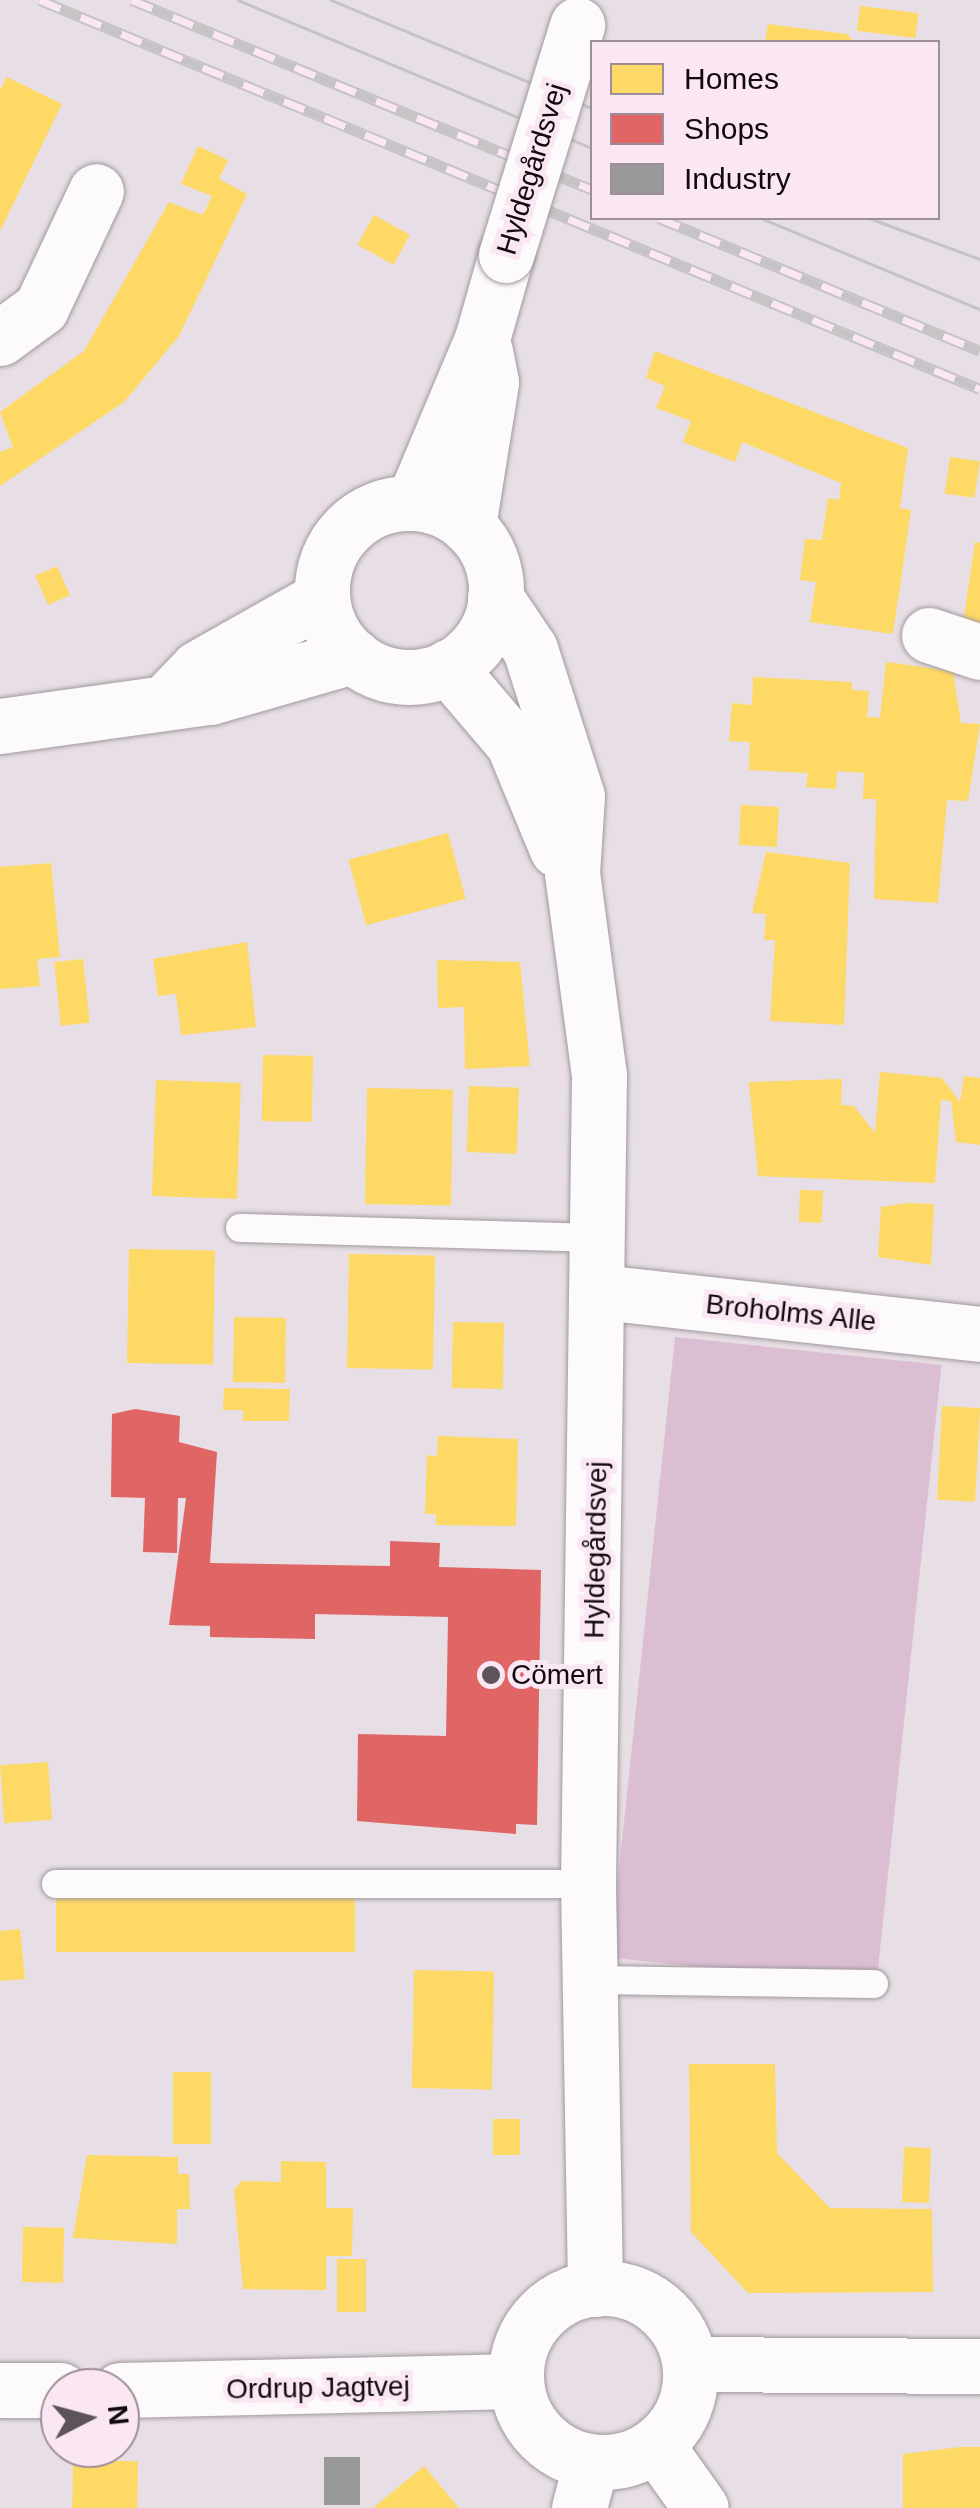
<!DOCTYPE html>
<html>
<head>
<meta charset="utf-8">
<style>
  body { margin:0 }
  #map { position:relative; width:980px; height:2508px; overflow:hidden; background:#e8dee5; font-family:Helvetica,sans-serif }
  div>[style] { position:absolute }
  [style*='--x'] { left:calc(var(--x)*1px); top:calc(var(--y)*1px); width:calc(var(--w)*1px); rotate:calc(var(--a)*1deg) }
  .green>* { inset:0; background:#dcbed2; transform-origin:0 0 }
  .homes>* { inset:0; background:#ffd966; transform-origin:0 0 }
  .shops>* { inset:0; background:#e06666 }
  .industry>* { inset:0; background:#999; transform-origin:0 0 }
  .roads { filter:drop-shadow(0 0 2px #a0999e) drop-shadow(0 0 2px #a0999e) }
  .service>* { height:28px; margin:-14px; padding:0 14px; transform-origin:14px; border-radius:14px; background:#fcfafb }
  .minor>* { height:55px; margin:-27.5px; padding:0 27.5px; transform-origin:27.5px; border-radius:27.5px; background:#fcfafb }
  .tertiary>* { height:55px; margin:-27.5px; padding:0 27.5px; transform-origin:27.5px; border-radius:27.5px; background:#fcfafb }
  .tertiary>.ring { margin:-27.5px; padding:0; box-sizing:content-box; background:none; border:55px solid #fcfafb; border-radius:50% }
  .tram>* { height:2.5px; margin:-1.25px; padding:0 1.25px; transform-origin:1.25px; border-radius:1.25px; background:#c5c3c5 }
  .rail>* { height:11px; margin-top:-5.5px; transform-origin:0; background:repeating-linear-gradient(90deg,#fbe6f4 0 22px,#c5c3c5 0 44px); box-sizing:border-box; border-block:2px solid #c5c3c5 }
  .bridges { filter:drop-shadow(0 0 2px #a0999e) drop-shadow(0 0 2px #a0999e) }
  .tertiary-bridge>* { height:55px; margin:-27.5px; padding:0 27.5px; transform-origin:27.5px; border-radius:27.5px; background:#fcfafb }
  .dots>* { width:28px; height:28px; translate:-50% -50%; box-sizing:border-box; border:5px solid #fbe6f4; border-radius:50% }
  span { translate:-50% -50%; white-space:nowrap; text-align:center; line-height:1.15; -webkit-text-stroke:10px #fbe6f4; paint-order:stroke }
  .street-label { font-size:28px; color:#100a0e }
  .poi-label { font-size:28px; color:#100a0e }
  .left { translate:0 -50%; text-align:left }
  .legend { position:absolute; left:590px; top:40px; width:350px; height:180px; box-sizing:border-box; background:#fbe6f4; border:2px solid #9d8e98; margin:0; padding:12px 18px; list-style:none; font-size:30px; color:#100a0e }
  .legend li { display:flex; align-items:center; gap:20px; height:50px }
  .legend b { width:50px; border:2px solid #9d8e98 }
  .north { position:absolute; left:40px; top:2368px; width:100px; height:100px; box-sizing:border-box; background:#fbe6f4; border:2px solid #9d8e98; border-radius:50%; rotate:84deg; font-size:28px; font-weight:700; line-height:40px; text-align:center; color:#100a0e }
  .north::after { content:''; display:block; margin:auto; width:35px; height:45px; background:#5c5459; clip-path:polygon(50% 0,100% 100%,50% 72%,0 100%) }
</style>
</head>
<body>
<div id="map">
  <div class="green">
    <i style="left:675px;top:1337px;width:268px;height:624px;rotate:6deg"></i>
  </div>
  <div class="homes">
    <i style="left:860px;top:6px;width:59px;height:25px;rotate:7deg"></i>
    <i style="clip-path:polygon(768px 24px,847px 34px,854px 42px,765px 42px)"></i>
    <i style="clip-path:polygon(7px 77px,62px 104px,0 231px,0 90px)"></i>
    <i style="clip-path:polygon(198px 146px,228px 160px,219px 179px,247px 194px,179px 336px,124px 402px,0 486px,0 452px,13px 447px,0 412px,84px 351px,169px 202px,203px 215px,212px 196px,181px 184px)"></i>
    <i style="left:374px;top:215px;width:41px;height:34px;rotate:29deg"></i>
    <i style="clip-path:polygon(655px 351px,908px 448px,900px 508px,911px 510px,893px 634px,810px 622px,816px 582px,800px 580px,805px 539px,822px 540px,828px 498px,839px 500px,841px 483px,742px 442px,735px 462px,683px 442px,691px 421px,656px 408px,665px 386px,646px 378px)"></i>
    <i style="left:950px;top:457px;width:30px;height:37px;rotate:8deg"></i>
    <i style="clip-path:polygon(975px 542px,980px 543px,980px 639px,961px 637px)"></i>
    <i style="left:57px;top:566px;width:32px;height:24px;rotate:66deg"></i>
    <i style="clip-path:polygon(886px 662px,953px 671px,961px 723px,980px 724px,968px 801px,947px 800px,938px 903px,874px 899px,876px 799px,863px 799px,864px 773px,837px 771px,836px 789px,806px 787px,808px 773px,749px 770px,750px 742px,729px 741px,732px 703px,752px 705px,753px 677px,852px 682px,852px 690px,869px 691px,867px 717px,880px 718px)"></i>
    <i style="left:741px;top:805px;width:38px;height:40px;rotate:3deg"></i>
    <i style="left:448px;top:833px;width:68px;height:103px;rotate:75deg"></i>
    <i style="clip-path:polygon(766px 852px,850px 863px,844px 1025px,770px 1021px,775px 940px,764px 940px,766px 914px,752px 913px)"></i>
    <i style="clip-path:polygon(51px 863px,60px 957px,37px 959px,40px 986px,0 989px,0 867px)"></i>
    <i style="clip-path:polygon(247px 942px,256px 1027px,181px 1035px,176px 994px,158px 996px,153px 959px)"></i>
    <i style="left:83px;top:959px;width:64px;height:29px;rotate:84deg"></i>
    <i style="clip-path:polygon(437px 960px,520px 962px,530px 1066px,465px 1069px,464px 1007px,438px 1008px)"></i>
    <i style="left:263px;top:1055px;width:50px;height:66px;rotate:1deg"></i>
    <i style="clip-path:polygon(880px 1072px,942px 1078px,960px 1102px,964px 1076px,980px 1078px,980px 1145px,956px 1142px,951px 1101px,941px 1100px,935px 1183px,758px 1176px,749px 1082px,842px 1079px,841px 1105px,854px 1106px,875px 1133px)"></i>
    <i style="left:156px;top:1080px;width:85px;height:116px;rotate:2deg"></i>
    <i style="left:469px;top:1086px;width:50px;height:66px;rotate:2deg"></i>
    <i style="left:367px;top:1088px;width:86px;height:116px;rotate:1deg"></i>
    <i style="left:800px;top:1190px;width:23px;height:32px;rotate:2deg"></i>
    <i style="clip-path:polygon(907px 1203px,934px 1204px,931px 1265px,878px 1257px,881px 1207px)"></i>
    <i style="left:129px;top:1249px;width:86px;height:114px;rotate:1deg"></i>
    <i style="left:349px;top:1254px;width:86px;height:114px;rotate:1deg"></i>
    <i style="left:234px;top:1317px;width:52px;height:65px;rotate:1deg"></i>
    <i style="left:453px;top:1322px;width:51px;height:66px;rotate:1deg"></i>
    <i style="clip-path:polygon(224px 1388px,290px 1389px,289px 1421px,243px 1421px,243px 1410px,223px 1410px)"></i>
    <i style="left:942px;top:1406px;width:38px;height:94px;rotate:3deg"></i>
    <i style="clip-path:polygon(438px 1436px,518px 1439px,516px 1526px,436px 1525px,436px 1514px,425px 1514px,427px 1455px,437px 1456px)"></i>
    <i style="left:48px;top:1762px;width:58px;height:48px;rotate:86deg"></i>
    <i style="left:355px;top:1891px;width:61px;height:299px;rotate:90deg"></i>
    <i style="clip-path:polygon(20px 1929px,25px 1979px,0 1981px,0 1931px)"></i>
    <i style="left:414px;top:1970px;width:80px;height:118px;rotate:1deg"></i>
    <i style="clip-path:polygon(689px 2064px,775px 2064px,777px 2153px,830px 2208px,932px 2209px,933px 2292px,748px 2293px,691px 2232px)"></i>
    <i style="left:173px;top:2072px;width:38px;height:72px"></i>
    <i style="left:493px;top:2119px;width:27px;height:36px"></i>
    <i style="left:904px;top:2147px;width:27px;height:55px;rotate:2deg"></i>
    <i style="clip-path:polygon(87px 2155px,178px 2157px,178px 2174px,189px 2174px,190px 2209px,177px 2209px,177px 2244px,73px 2238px)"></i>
    <i style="clip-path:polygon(281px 2161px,326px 2162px,326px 2208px,353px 2208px,352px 2256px,326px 2256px,326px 2290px,243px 2289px,234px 2190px,242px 2181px,281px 2182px)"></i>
    <i style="left:23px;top:2227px;width:41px;height:55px;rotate:1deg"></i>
    <i style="left:337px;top:2259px;width:29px;height:53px"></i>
    <i style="clip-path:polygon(960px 2447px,980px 2447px,980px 2508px,903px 2508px,903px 2454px)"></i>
    <i style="left:73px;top:2460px;width:65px;height:48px;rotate:1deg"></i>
    <i style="clip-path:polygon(424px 2466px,459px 2508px,373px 2508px)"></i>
  </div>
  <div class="shops">
    <i style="clip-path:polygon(135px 1409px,180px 1416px,179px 1442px,217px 1452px,210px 1563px,390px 1566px,390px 1541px,440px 1543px,439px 1567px,541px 1570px,537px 1825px,516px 1824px,516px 1834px,357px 1821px,358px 1734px,446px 1736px,448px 1617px,315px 1614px,315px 1639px,210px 1637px,210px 1626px,169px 1625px,186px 1498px,178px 1498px,177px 1553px,143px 1552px,145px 1498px,111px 1497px,112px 1414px)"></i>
  </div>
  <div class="industry">
    <i style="left:324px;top:2457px;width:36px;height:48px"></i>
  </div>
  <div class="roads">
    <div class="service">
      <i style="--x:240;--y:1228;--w:361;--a:1.6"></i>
      <i style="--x:56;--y:1884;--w:532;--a:0"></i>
      <i style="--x:590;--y:1980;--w:284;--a:0.8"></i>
    </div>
    <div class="minor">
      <i style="--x:0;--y:338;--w:51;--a:-36.2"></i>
      <i style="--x:41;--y:308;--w:129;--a:-64.8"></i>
      <i style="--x:929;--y:635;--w:54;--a:18.4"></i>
      <i style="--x:601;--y:1292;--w:381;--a:6.3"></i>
      <i style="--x:656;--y:2445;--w:77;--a:54.5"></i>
      <i style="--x:579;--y:2508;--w:48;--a:-75.4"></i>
    </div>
    <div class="tertiary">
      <i style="--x:413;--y:503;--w:178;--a:-67.2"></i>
      <i style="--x:482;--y:339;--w:87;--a:-74.1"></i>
      <i class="ring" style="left:322px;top:503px;width:119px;height:119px"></i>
      <i style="--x:468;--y:526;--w:146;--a:-80.9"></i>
      <i style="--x:491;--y:382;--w:31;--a:-101"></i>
      <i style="--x:495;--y:597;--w:63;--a:56.1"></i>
      <i style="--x:530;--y:649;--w:154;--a:72.3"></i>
      <i style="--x:577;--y:796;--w:77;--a:93.7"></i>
      <i style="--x:572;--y:873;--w:205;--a:82.4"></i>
      <i style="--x:599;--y:1076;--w:808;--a:90.78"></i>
      <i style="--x:588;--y:1884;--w:405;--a:89"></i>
      <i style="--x:448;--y:667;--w:100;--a:49.5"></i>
      <i style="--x:513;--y:743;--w:115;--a:67.5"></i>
      <i style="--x:172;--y:695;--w:37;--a:-46"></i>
      <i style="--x:198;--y:668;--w:142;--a:-29.4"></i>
      <i style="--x:0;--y:726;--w:212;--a:-7.9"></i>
      <i style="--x:210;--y:697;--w:149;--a:-16"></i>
      <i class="ring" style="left:516px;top:2288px;width:119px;height:119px"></i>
      <i style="--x:690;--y:2364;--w:290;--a:0.4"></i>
      <i style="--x:0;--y:2390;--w:60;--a:0"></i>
      <i style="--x:120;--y:2390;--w:396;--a:-1.3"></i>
    </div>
  </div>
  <div class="tram">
    <i style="--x:238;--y:0;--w:384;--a:22.7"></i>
    <i style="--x:331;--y:0;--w:282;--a:22.5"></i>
    <i style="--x:761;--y:218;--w:237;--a:22.6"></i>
    <i style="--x:869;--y:218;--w:118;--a:20.3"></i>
  </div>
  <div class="rail">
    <i style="--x:40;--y:0;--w:1017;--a:22.48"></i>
    <i style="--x:132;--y:0;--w:498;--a:22.4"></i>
    <i style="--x:659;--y:218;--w:347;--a:22.5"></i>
  </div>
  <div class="bridges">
    <div class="tertiary-bridge">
      <i style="--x:506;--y:255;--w:241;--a:-72.8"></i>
    </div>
  </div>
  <div class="dots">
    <i style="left:491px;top:1675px;background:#5c5459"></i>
  </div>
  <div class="street-label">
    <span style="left:532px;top:169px;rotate:-73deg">Hyldegårdsvej</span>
    <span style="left:791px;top:1313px;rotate:6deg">Broholms Alle</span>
    <span style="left:596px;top:1550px;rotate:-89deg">Hyldegårdsvej</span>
    <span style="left:318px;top:2388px;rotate:-1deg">Ordrup Jagtvej</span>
  </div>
  <div class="poi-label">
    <span class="left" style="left:511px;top:1675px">Cömert</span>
  </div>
  <ul class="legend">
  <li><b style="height:28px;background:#ffd966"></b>Homes</li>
  <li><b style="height:28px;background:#e06666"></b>Shops</li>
  <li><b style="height:28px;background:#999"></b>Industry</li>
  </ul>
  <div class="north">N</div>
</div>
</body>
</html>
